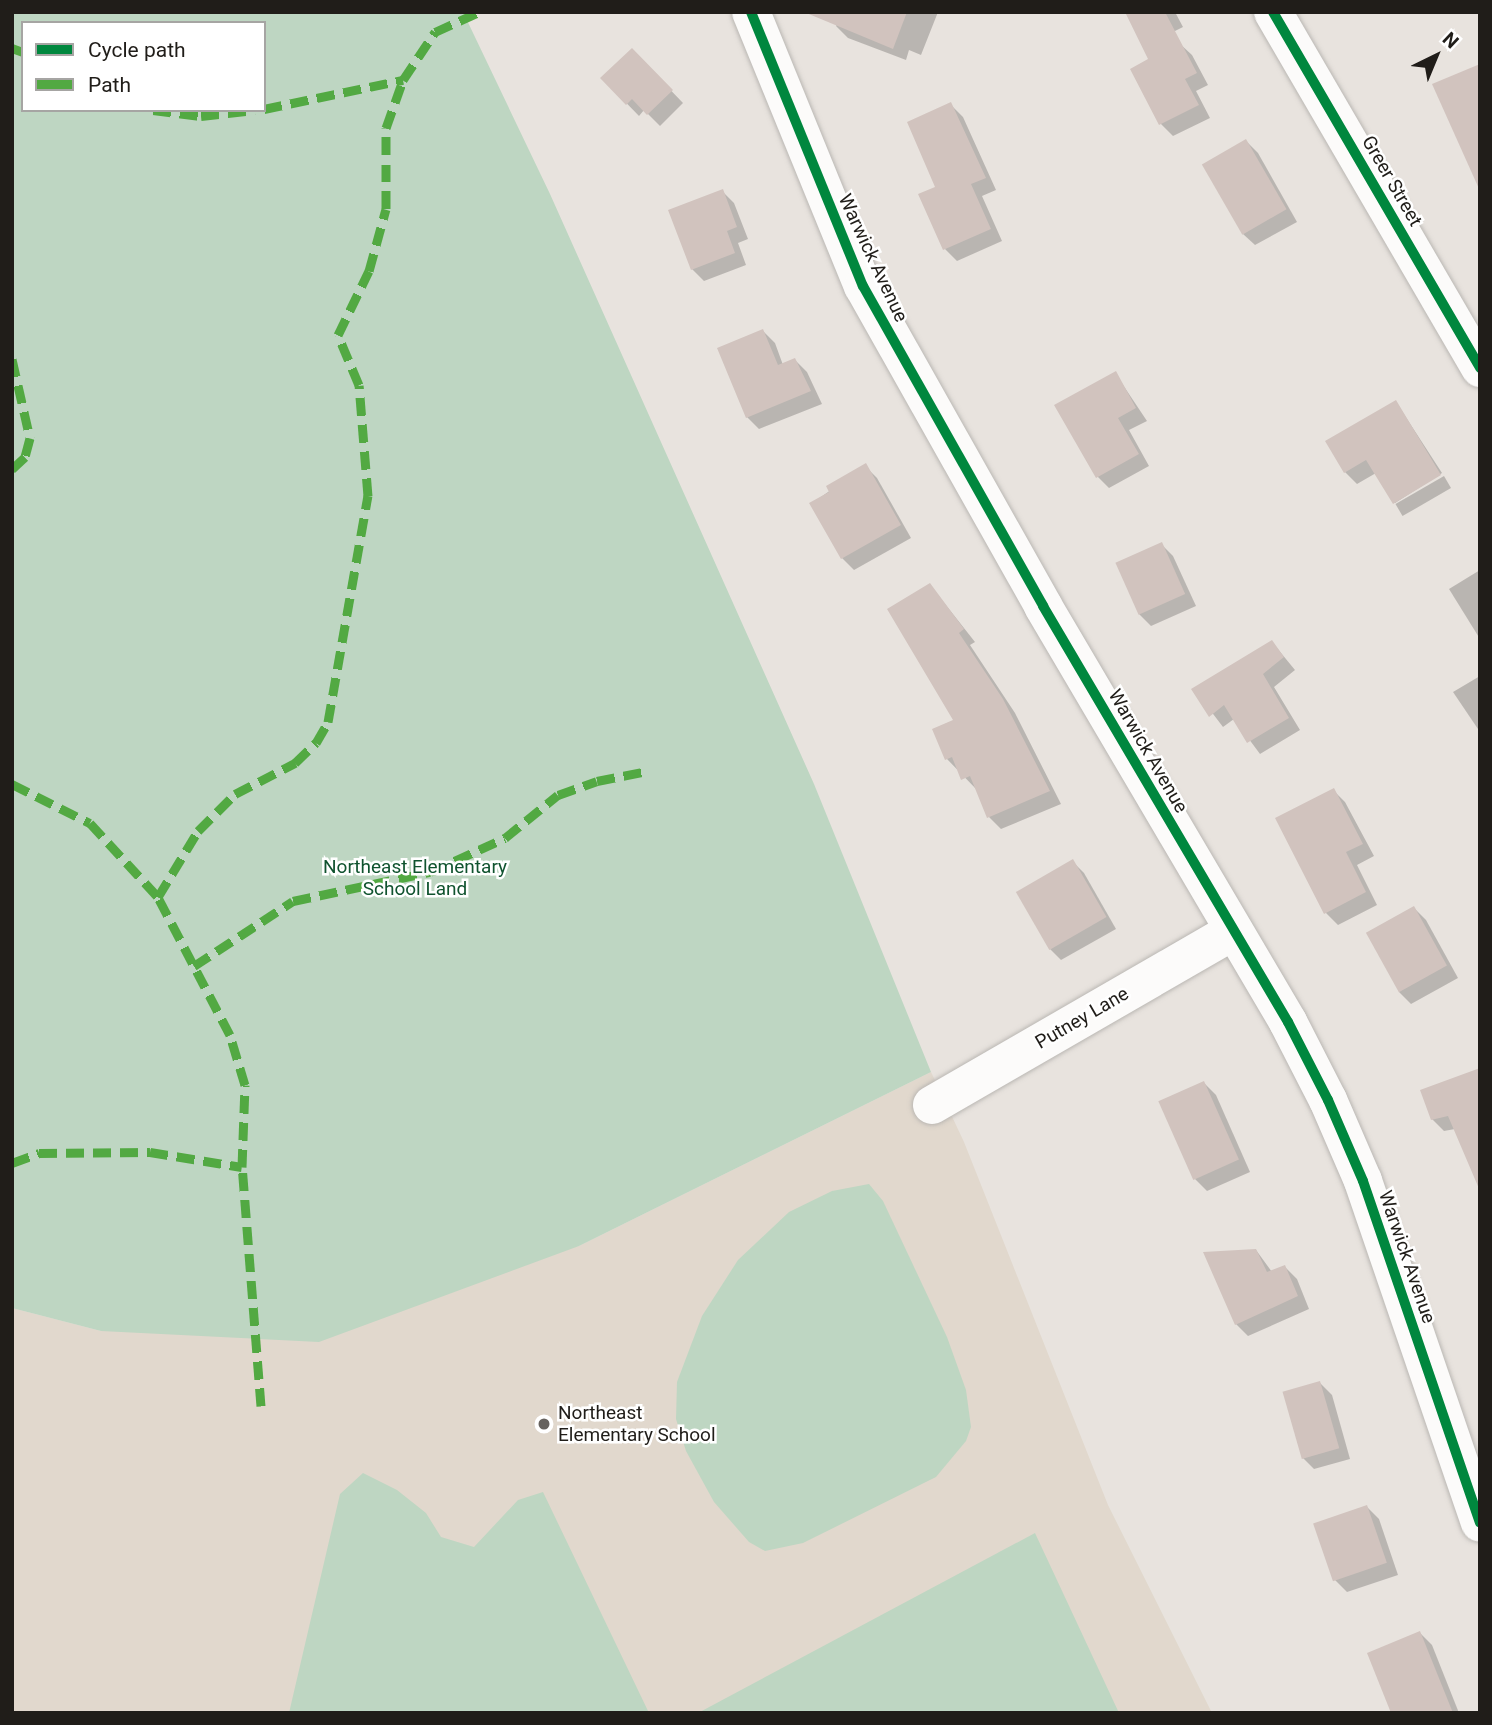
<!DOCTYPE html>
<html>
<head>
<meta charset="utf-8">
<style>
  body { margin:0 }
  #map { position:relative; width:1492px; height:1725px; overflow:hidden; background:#e8e3de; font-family:Roboto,sans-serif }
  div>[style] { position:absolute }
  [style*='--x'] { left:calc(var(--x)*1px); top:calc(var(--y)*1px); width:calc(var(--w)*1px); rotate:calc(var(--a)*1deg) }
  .built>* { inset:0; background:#e1d8cd }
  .green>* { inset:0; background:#bed6c2 }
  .shadow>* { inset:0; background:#0003; transform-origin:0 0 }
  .building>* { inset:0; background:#d1c3be; transform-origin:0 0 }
  .roads { filter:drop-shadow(0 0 2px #bab7b3) drop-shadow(0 0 2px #bab7b3) }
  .minor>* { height:38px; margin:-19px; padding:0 19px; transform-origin:19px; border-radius:19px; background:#fcfbfa }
  .quiet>* { height:9px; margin-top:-4.5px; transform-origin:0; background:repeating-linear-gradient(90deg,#52a942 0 18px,transparent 0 27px) }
  .cycleway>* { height:10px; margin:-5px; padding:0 5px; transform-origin:5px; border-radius:5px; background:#00873e }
  .dots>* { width:19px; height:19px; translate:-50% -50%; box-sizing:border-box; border:4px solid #fff; border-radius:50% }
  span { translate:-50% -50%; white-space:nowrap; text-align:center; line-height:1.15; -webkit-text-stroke:5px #fff; paint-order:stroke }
  .street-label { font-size:19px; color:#201d19 }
  .park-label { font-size:19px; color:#10532f }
  .poi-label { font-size:19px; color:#201d19 }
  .left { translate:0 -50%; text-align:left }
  .frame { position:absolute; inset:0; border:14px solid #201d19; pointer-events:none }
  .legend { position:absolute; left:21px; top:21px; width:245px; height:91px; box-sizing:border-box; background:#fff; border:2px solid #a6a5a3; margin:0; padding:9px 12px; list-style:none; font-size:21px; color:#201d19 }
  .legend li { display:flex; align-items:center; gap:14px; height:35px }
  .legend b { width:35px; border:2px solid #a6a5a3 }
  .north { position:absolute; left:1401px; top:21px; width:70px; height:70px; -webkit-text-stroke:5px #fff; paint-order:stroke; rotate:43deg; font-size:19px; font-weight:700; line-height:28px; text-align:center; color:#201d19 }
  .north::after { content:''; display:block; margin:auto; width:24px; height:32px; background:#201d19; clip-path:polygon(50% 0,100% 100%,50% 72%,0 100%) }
</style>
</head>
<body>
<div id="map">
  <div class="built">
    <i style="clip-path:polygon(931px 1072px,964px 1142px,1108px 1505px,1212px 1713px,12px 1713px,12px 1308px,101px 1331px,579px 1246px)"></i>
  </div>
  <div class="green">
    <i style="clip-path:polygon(evenodd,12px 12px,463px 12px,550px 194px,814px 784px,931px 1072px,579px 1246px,319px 1342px,101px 1331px,12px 1308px,12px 12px,23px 23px,264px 23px,264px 110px,23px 110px,23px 23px)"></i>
    <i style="clip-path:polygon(869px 1184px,883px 1201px,947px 1337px,966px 1390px,971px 1427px,966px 1441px,936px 1477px,803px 1543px,765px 1551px,749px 1542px,714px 1502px,686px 1451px,676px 1419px,677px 1382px,702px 1316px,738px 1260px,789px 1212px,832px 1191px)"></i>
    <i style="clip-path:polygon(363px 1473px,397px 1490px,426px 1513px,441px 1537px,474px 1547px,518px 1500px,543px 1492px,649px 1713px,289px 1713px,340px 1494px)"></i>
    <i style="clip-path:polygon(1035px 1533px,1119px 1713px,698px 1713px)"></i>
  </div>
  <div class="shadow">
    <i style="clip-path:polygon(841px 12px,938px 12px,921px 55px,909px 50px,906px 60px,848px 38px,836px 26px)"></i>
    <i style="clip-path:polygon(1132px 12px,1175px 12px,1183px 27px,1163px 37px,1179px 43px,1192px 55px,1208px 85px,1196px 91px,1210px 118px,1173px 136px,1161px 124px,1133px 69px,1151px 60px)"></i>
    <i style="clip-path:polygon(632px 50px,683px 103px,660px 126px,644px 110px,639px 116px,602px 78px)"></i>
    <i style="clip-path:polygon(951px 105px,963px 117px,996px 190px,982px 196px,1002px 241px,957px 261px,945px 249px,938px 188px)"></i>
    <i style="clip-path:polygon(1246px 141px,1258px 153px,1297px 222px,1255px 245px,1243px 234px)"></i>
    <i style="clip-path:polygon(722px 191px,734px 203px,748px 239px,738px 243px,746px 265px,704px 281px,692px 269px)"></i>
    <i style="clip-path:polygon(763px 331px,775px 343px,783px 365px,795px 360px,807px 372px,822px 404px,759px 429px,747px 417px)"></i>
    <i style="clip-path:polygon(1115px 373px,1147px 421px,1129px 430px,1149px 466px,1109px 488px,1097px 476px)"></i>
    <i style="clip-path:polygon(1396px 402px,1442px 473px,1395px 503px,1376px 473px,1357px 484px,1345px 472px)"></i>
    <i style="clip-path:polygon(865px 466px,877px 478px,911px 538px,854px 570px,842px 558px,811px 504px)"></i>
    <i style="left:1444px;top:476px;width:14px;height:56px;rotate:60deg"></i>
    <i style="clip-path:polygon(1161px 544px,1173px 556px,1196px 606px,1151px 626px,1139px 614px)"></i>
    <i style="clip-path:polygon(1480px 570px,1480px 639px,1449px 589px)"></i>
    <i style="clip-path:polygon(930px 585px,975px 642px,970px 645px,1015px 713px,1061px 804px,1001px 829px,989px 817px,977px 790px,947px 759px,956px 721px)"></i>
    <i style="clip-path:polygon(1272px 642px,1295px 670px,1274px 687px,1300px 730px,1260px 754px,1234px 719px,1223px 727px,1194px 689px)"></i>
    <i style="clip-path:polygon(1480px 676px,1480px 732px,1453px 692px)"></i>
    <i style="clip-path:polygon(1333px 790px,1345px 802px,1374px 856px,1357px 865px,1377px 905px,1338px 925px,1326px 913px)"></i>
    <i style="clip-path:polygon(1072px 861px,1084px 873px,1116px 929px,1061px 960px,1049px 948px,1018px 892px)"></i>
    <i style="clip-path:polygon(1414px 908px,1426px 920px,1458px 978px,1411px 1004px,1399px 992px)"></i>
    <i style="clip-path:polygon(1480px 1070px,1455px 1129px,1444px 1131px,1432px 1119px)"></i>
    <i style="clip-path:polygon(1204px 1083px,1216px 1095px,1250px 1172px,1207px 1191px,1195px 1179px)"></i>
    <i style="clip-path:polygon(1256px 1250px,1272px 1272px,1285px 1267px,1297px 1279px,1309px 1309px,1248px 1336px,1236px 1324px)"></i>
    <i style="clip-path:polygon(1320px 1383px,1332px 1395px,1350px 1459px,1314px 1469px,1302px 1457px)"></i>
    <i style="clip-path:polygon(1367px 1507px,1379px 1519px,1398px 1575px,1347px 1592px,1335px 1580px)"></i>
    <i style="clip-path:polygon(1420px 1633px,1432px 1645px,1459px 1713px,1396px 1713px)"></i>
  </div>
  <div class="building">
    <i style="clip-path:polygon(804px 12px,907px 12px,893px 49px)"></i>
    <i style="clip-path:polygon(1125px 12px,1165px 12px,1197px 73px,1185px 79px,1199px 105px,1159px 125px,1130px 69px,1148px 59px)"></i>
    <i style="clip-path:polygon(632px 48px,673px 90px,647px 115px,632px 99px,626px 105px,600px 78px)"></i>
    <i style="clip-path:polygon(1480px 64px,1480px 191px,1432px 84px)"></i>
    <i style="clip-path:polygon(951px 102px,986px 178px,971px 184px,991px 229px,943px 250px,918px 194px,935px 187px,907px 122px)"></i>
    <i style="left:1246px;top:139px;width:81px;height:51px;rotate:60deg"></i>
    <i style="clip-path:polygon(723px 189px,737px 227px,727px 231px,735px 253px,691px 270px,668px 210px)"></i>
    <i style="clip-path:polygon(763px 329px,778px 365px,795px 358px,811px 391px,746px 418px,717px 348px)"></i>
    <i style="clip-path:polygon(1116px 371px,1136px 408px,1118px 418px,1139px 454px,1096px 478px,1054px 405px)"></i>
    <i style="clip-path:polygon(1396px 400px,1441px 475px,1393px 504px,1366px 460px,1344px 473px,1325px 441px)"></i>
    <i style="clip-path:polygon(866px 463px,901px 525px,841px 559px,809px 503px,829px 492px,826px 486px)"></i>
    <i style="left:1162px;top:542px;width:57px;height:51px;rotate:66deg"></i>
    <i style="clip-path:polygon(930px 583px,964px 629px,959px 633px,1003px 699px,1050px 791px,987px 818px,970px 776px,961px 780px,952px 757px,945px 760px,932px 729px,953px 720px,887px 609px)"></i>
    <i style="clip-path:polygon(1272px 640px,1284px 657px,1263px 674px,1289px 718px,1247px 743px,1224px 705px,1209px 717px,1191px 689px)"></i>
    <i style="clip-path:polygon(1334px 788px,1363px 844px,1346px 852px,1366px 892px,1324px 914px,1275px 818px)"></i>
    <i style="left:1073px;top:859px;width:67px;height:66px;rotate:60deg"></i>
    <i style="left:1414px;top:906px;width:68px;height:55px;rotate:61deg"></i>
    <i style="clip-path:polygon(1480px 1068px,1480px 1191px,1448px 1116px,1431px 1120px,1420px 1090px)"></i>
    <i style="left:1204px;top:1081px;width:86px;height:50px;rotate:66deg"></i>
    <i style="clip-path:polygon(1256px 1249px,1267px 1272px,1285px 1265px,1298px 1296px,1235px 1325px,1203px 1252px)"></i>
    <i style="left:1320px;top:1381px;width:70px;height:39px;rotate:74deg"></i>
    <i style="left:1367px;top:1505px;width:61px;height:57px;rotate:71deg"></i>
    <i style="clip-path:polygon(1420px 1631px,1453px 1713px,1391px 1713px,1367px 1653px)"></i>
  </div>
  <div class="roads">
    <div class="minor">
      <i style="--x:751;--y:12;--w:296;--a:67.8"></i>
      <i style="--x:863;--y:286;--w:367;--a:60.6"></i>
      <i style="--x:1043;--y:606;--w:483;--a:59.5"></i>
      <i style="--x:1288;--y:1022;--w:88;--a:62.9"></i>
      <i style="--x:1328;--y:1100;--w:88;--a:66.6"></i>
      <i style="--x:1363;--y:1181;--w:361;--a:71.1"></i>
      <i style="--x:1273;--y:12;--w:412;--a:59.8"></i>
      <i style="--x:932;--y:1105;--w:348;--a:-30"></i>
    </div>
  </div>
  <div class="quiet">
    <i style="--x:12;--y:48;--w:12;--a:20"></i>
    <i style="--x:264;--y:109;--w:142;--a:-11.8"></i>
    <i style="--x:153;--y:110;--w:48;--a:7.1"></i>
    <i style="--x:201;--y:116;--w:54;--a:-6.3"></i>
    <i style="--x:12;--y:359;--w:81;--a:77.2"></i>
    <i style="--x:30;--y:438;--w:20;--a:105"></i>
    <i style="--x:25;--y:457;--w:18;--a:137"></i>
    <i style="--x:12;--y:784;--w:87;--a:26.6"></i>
    <i style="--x:90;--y:823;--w:100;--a:47.4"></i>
    <i style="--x:194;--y:966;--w:118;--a:-33.3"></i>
    <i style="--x:293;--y:901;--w:140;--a:-12"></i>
    <i style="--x:430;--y:872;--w:82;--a:-24.4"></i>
    <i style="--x:505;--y:838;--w:68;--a:-39.1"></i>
    <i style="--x:558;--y:795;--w:41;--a:-19.7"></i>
    <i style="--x:597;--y:781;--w:47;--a:-11.1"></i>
    <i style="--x:12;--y:1163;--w:29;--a:-20"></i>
    <i style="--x:39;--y:1153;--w:111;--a:-0.5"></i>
    <i style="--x:150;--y:1152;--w:93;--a:9.3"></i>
    <i style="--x:261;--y:1406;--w:240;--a:-94.5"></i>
    <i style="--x:242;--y:1167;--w:82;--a:-87.9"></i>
    <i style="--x:245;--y:1085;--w:52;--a:-106.7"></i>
    <i style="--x:230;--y:1035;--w:156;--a:-117.6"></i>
    <i style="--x:158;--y:897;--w:77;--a:-58.8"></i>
    <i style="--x:198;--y:831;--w:52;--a:-45"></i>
    <i style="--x:235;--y:794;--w:68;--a:-27.3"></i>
    <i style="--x:295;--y:763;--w:29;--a:-44"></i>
    <i style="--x:316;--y:743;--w:24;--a:-60"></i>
    <i style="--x:328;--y:722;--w:230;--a:-80"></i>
    <i style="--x:368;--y:496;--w:111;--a:-94.6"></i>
    <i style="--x:359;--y:385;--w:54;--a:-112.8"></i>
    <i style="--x:338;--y:335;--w:71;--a:-64.2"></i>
    <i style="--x:369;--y:271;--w:64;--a:-74.7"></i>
    <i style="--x:386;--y:209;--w:81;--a:-90"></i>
    <i style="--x:386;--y:128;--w:51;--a:-70.5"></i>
    <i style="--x:403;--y:80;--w:58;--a:-56.3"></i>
    <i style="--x:435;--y:32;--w:48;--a:-24.4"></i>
  </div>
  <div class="cycleway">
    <i style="--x:751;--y:12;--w:296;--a:67.8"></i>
    <i style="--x:863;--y:286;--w:367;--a:60.6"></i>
    <i style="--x:1043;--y:606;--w:483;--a:59.5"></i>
    <i style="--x:1288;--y:1022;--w:88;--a:62.9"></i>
    <i style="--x:1328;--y:1100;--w:88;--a:66.6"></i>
    <i style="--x:1363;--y:1181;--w:361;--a:71.1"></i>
    <i style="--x:1273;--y:12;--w:412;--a:59.8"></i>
  </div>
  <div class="dots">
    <i style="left:544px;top:1424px;background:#66625e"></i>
  </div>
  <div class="street-label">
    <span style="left:1392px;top:181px;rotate:60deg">Greer Street</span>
    <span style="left:873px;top:258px;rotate:65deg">Warwick Avenue</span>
    <span style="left:1148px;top:751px;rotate:60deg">Warwick Avenue</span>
    <span style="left:1082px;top:1018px;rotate:-30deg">Putney Lane</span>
    <span style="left:1407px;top:1257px;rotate:71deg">Warwick Avenue</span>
  </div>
  <div class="park-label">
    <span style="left:415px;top:878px">Northeast Elementary<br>School Land</span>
  </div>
  <div class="poi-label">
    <span class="left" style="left:558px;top:1424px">Northeast<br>Elementary School</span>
  </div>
  <div class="frame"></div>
  <ul class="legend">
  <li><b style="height:9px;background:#00873e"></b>Cycle path</li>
  <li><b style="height:9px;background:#52a942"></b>Path</li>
  </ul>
  <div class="north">N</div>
</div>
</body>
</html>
